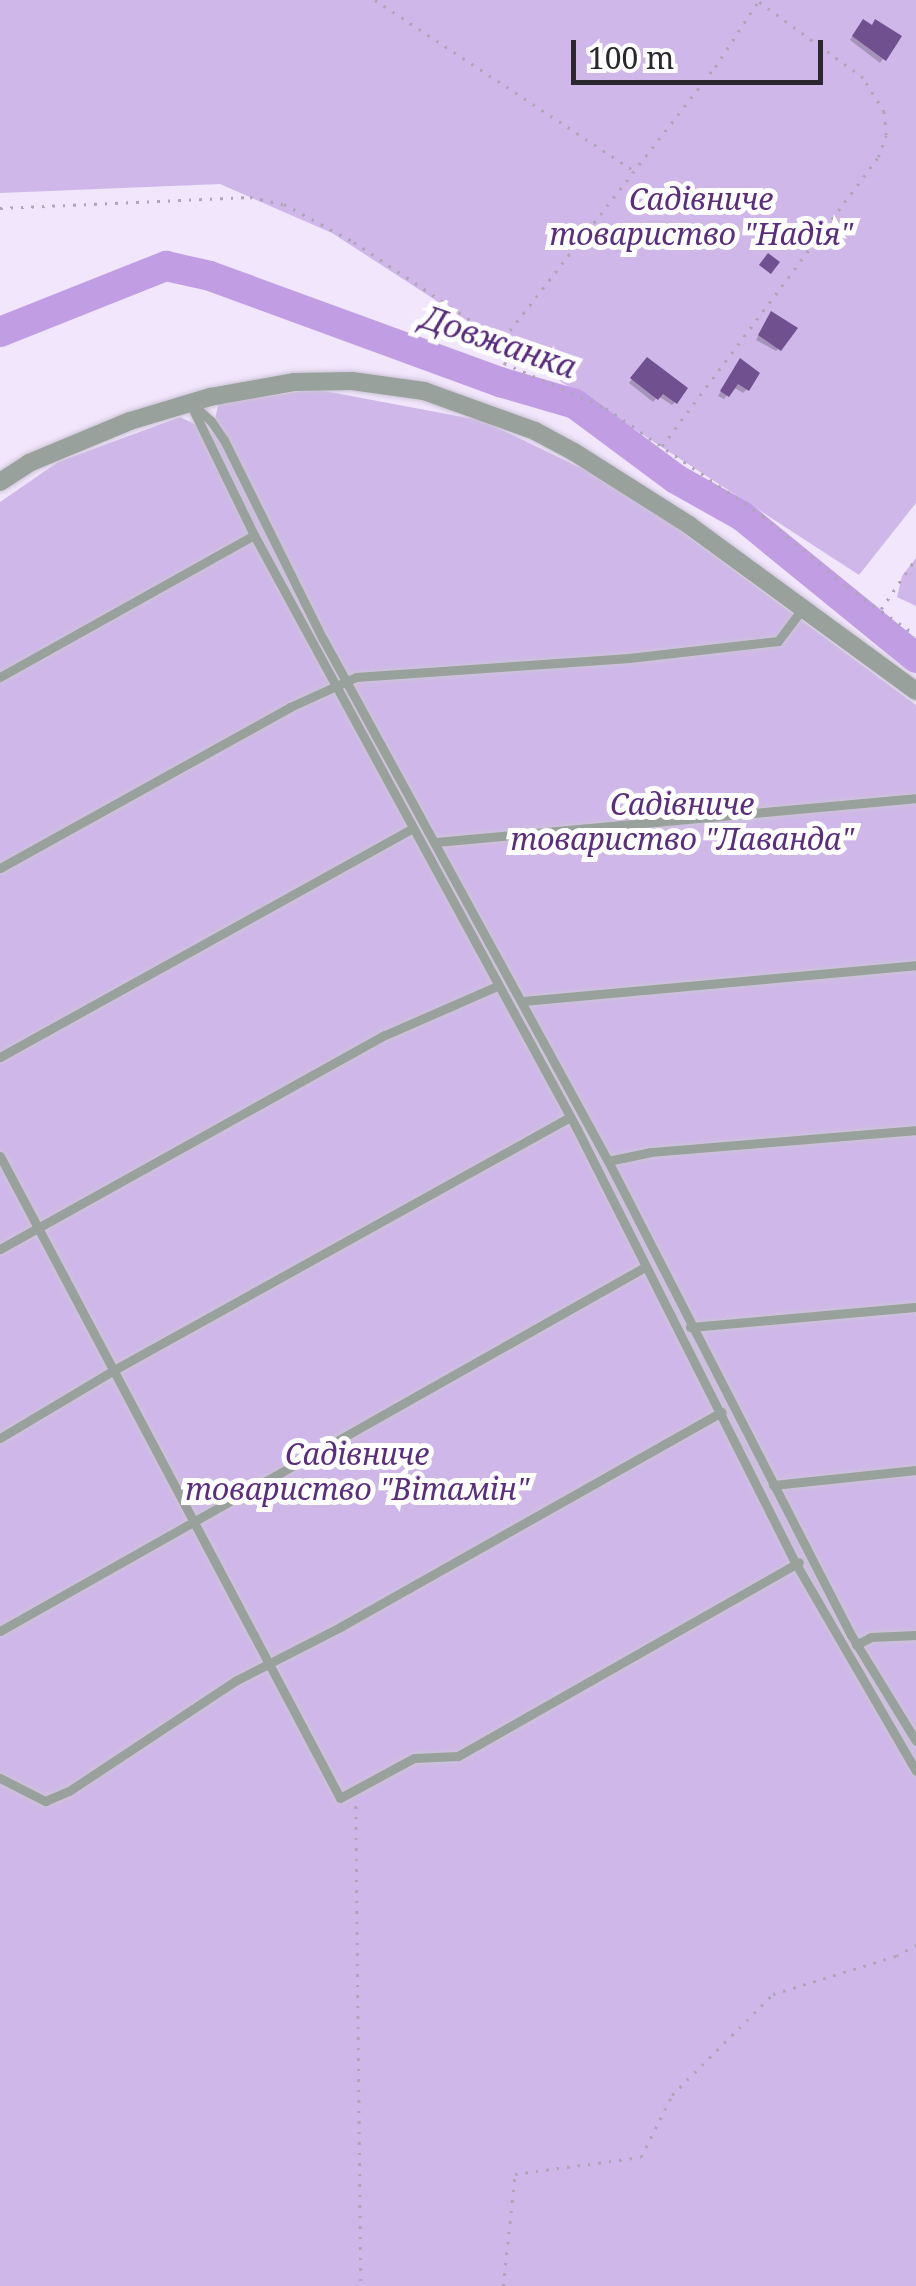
<!DOCTYPE html>
<html>
<head>
<meta charset="utf-8">
<style>
  body { margin:0 }
  #map { position:relative; width:916px; height:2286px; overflow:hidden; background:#f1e6fc; font-family:"Noto Serif",serif }
  div>[style] { position:absolute }
  [style*='--x'] { left:calc(var(--x)*1px); top:calc(var(--y)*1px); width:calc(var(--w)*1px); rotate:calc(var(--a)*1deg) }
  .green>* { inset:0; background:#cfb8e9 }
  .shadow>* { inset:0; background:#0003 }
  .river>* { height:30px; margin:-15px; padding:0 15px; transform-origin:15px; border-radius:15px; background:#c19ee4 }
  .building>* { inset:0; background:#715090; transform-origin:0 0 }
  .path>* { height:2.5px; margin-top:-1.25px; transform-origin:0; background:repeating-linear-gradient(90deg,#aea5b6 0 2.5px,transparent 0 10.5px) }
  .roads { filter:drop-shadow(0 0 2px #cdc4d7) drop-shadow(0 0 2px #cdc4d7) }
  .lane>* { height:9px; margin:-4.5px; padding:0 4.5px; transform-origin:4.5px; border-radius:4.5px; background:#98a19b }
  .street>* { height:18px; margin:-9px; padding:0 9px; transform-origin:9px; border-radius:9px; background:#98a19b }
  span { translate:-50% -50%; white-space:nowrap; text-align:center; line-height:1.15; -webkit-text-stroke:10px #fff; paint-order:stroke }
  .park-label { font-size:30px; color:#5a2d7f; font-style:italic }
  .water-label { font-size:32px; color:#572a7c; font-style:italic }
  .scale { position:absolute; left:571px; top:40px; width:252px; height:45px; box-sizing:border-box; border:5px solid #2b272f; border-top:0; padding-left:12px; font-size:30px; line-height:35px; white-space:nowrap; color:#2b272f; -webkit-text-stroke:8px #fff; paint-order:stroke }
</style>
</head>
<body>
<div id="map">
  <div class="green">
    <i style="clip-path:polygon(0 0,916px 0,916px 503px,859px 575px,332px 233px,220px 184px,0 193px)"></i>
    <i style="clip-path:polygon(314px 389px,484px 421px,624px 489px,916px 705px,916px 2286px,0 2286px,0 502px,58px 462px,180px 417px,213px 433px,218px 404px)"></i>
    <i style="clip-path:polygon(916px 558px,916px 606px,897px 597px,902px 576px)"></i>
  </div>
  <div class="shadow">
    <i style="clip-path:polygon(859px 26px,899px 36px,880px 63px,850px 40px)"></i>
    <i style="clip-path:polygon(768px 317px,780px 347px,776px 351px,756px 340px)"></i>
    <i style="clip-path:polygon(647px 360px,675px 402px,672px 405px,658px 396px,653px 402px,629px 383px)"></i>
    <i style="clip-path:polygon(737px 365px,747px 389px,743px 393px,733px 387px,724px 399px,718px 396px)"></i>
  </div>
  <div class="river">
    <i style="--x:0;--y:332;--w:179;--a:-21.7"></i>
    <i style="--x:166;--y:266;--w:45;--a:12.8"></i>
    <i style="--x:210;--y:276;--w:309;--a:20.1"></i>
    <i style="--x:500;--y:382;--w:78;--a:16.3"></i>
    <i style="--x:575;--y:404;--w:126;--a:36.6"></i>
    <i style="--x:676;--y:479;--w:76;--a:29.3"></i>
    <i style="--x:742;--y:516;--w:225;--a:39.2"></i>
  </div>
  <div class="building">
    <i style="clip-path:polygon(863px 19px,872px 25px,875px 19px,902px 36px,886px 61px,852px 36px)"></i>
    <i style="left:768px;top:253px;width:15px;height:15px;rotate:37deg"></i>
    <i style="clip-path:polygon(771px 311px,798px 328px,781px 351px,758px 335px)"></i>
    <i style="clip-path:polygon(647px 357px,688px 388px,677px 404px,663px 394px,658px 400px,630px 378px)"></i>
    <i style="clip-path:polygon(740px 358px,760px 373px,749px 391px,738px 384px,729px 397px,720px 391px)"></i>
  </div>
  <div class="path">
    <i style="--x:375;--y:0;--w:309;--a:33.4"></i>
    <i style="--x:0;--y:208;--w:250;--a:-2.5"></i>
    <i style="--x:250;--y:197;--w:35;--a:12"></i>
    <i style="--x:284;--y:204;--w:80;--a:28.5"></i>
    <i style="--x:354;--y:242;--w:142;--a:33.8"></i>
    <i style="--x:472;--y:321;--w:53;--a:52.7"></i>
    <i style="--x:504;--y:363;--w:111;--a:23.8"></i>
    <i style="--x:606;--y:408;--w:191;--a:34.5"></i>
    <i style="--x:763;--y:516;--w:110;--a:40.2"></i>
    <i style="--x:847;--y:587;--w:84;--a:34.8"></i>
    <i style="--x:497;--y:347;--w:355;--a:-52.1"></i>
    <i style="--x:715;--y:67;--w:77;--a:-56.7"></i>
    <i style="--x:662;--y:446;--w:361;--a:-53.2"></i>
    <i style="--x:878;--y:157;--w:23;--a:-70"></i>
    <i style="--x:886;--y:135;--w:23;--a:-95"></i>
    <i style="--x:884;--y:112;--w:40;--a:-122"></i>
    <i style="--x:863;--y:78;--w:132;--a:-143.9"></i>
    <i style="--x:881;--y:609;--w:62;--a:-55.5"></i>
    <i style="--x:356;--y:1806;--w:480;--a:89.4"></i>
    <i style="--x:503;--y:2286;--w:113;--a:-83.9"></i>
    <i style="--x:515;--y:2174;--w:127;--a:-7.7"></i>
    <i style="--x:641;--y:2157;--w:69;--a:-63.4"></i>
    <i style="--x:672;--y:2095;--w:143;--a:-45"></i>
    <i style="--x:773;--y:1994;--w:129;--a:-17.2"></i>
    <i style="--x:896;--y:1956;--w:23;--a:-29"></i>
  </div>
  <div class="roads">
    <div class="lane">
      <i style="--x:191;--y:403;--w:27;--a:42"></i>
      <i style="--x:211;--y:421;--w:23;--a:56"></i>
      <i style="--x:224;--y:440;--w:222;--a:63.6"></i>
      <i style="--x:323;--y:639;--w:595;--a:61.37"></i>
      <i style="--x:608;--y:1161;--w:533;--a:62.86"></i>
      <i style="--x:851;--y:1635;--w:124;--a:58.5"></i>
      <i style="--x:254;--y:535;--w:676;--a:61.46"></i>
      <i style="--x:577;--y:1129;--w:487;--a:63.3"></i>
      <i style="--x:796;--y:1564;--w:239;--a:59.9"></i>
      <i style="--x:0;--y:677;--w:291;--a:-29.2"></i>
      <i style="--x:254;--y:535;--w:144;--a:-115.9"></i>
      <i style="--x:435;--y:842;--w:483;--a:-5.2"></i>
      <i style="--x:0;--y:868;--w:332;--a:-29"></i>
      <i style="--x:290;--y:707;--w:72;--a:-24.4"></i>
      <i style="--x:356;--y:677;--w:274;--a:-4"></i>
      <i style="--x:629;--y:658;--w:150;--a:-6.5"></i>
      <i style="--x:778;--y:641;--w:40;--a:-53"></i>
      <i style="--x:522;--y:1001;--w:396;--a:-5.2"></i>
      <i style="--x:0;--y:1057;--w:471;--a:-29"></i>
      <i style="--x:0;--y:1156;--w:726;--a:62.09"></i>
      <i style="--x:340;--y:1798;--w:84;--a:-28.4"></i>
      <i style="--x:414;--y:1758;--w:44;--a:-2.6"></i>
      <i style="--x:458;--y:1756;--w:392;--a:-29.6"></i>
      <i style="--x:608;--y:1161;--w:44;--a:-11.8"></i>
      <i style="--x:651;--y:1152;--w:266;--a:-4.7"></i>
      <i style="--x:0;--y:1249;--w:440;--a:-29.1"></i>
      <i style="--x:385;--y:1035;--w:122;--a:-23.6"></i>
      <i style="--x:690;--y:1327;--w:227;--a:-5.1"></i>
      <i style="--x:0;--y:1438;--w:133;--a:-30.8"></i>
      <i style="--x:114;--y:1370;--w:521;--a:-29.02"></i>
      <i style="--x:773;--y:1485;--w:144;--a:-6"></i>
      <i style="--x:0;--y:1631;--w:741;--a:-29.44"></i>
      <i style="--x:856;--y:1645;--w:17;--a:-28"></i>
      <i style="--x:871;--y:1637;--w:45;--a:-2.5"></i>
      <i style="--x:0;--y:1778;--w:51;--a:27.1"></i>
      <i style="--x:45;--y:1801;--w:26;--a:-23"></i>
      <i style="--x:69;--y:1791;--w:201;--a:-33.5"></i>
      <i style="--x:237;--y:1680;--w:116;--a:-27.2"></i>
      <i style="--x:340;--y:1627;--w:438;--a:-29.4"></i>
    </div>
    <div class="street">
      <i style="--x:0;--y:482;--w:35;--a:-33"></i>
      <i style="--x:29;--y:463;--w:109;--a:-22.6"></i>
      <i style="--x:130;--y:421;--w:84;--a:-16.7"></i>
      <i style="--x:210;--y:397;--w:85;--a:-10.1"></i>
      <i style="--x:294;--y:382;--w:58;--a:-1"></i>
      <i style="--x:352;--y:381;--w:73;--a:7.9"></i>
      <i style="--x:424;--y:391;--w:118;--a:19.8"></i>
      <i style="--x:535;--y:431;--w:44;--a:28.3"></i>
      <i style="--x:574;--y:452;--w:136;--a:32.4"></i>
      <i style="--x:689;--y:525;--w:281;--a:36.2"></i>
    </div>
  </div>
  <div class="park-label">
    <span style="left:701px;top:216px">Садівниче<br>товариство "Надія"</span>
    <span style="left:682px;top:821px">Садівниче<br>товариство "Лаванда"</span>
    <span style="left:357px;top:1471px">Садівниче<br>товариство "Вітамін"</span>
  </div>
  <div class="water-label">
    <span style="left:499px;top:342px;rotate:19deg">Довжанка</span>
  </div>
  <div class="scale">100 m</div>
</div>
</body>
</html>
